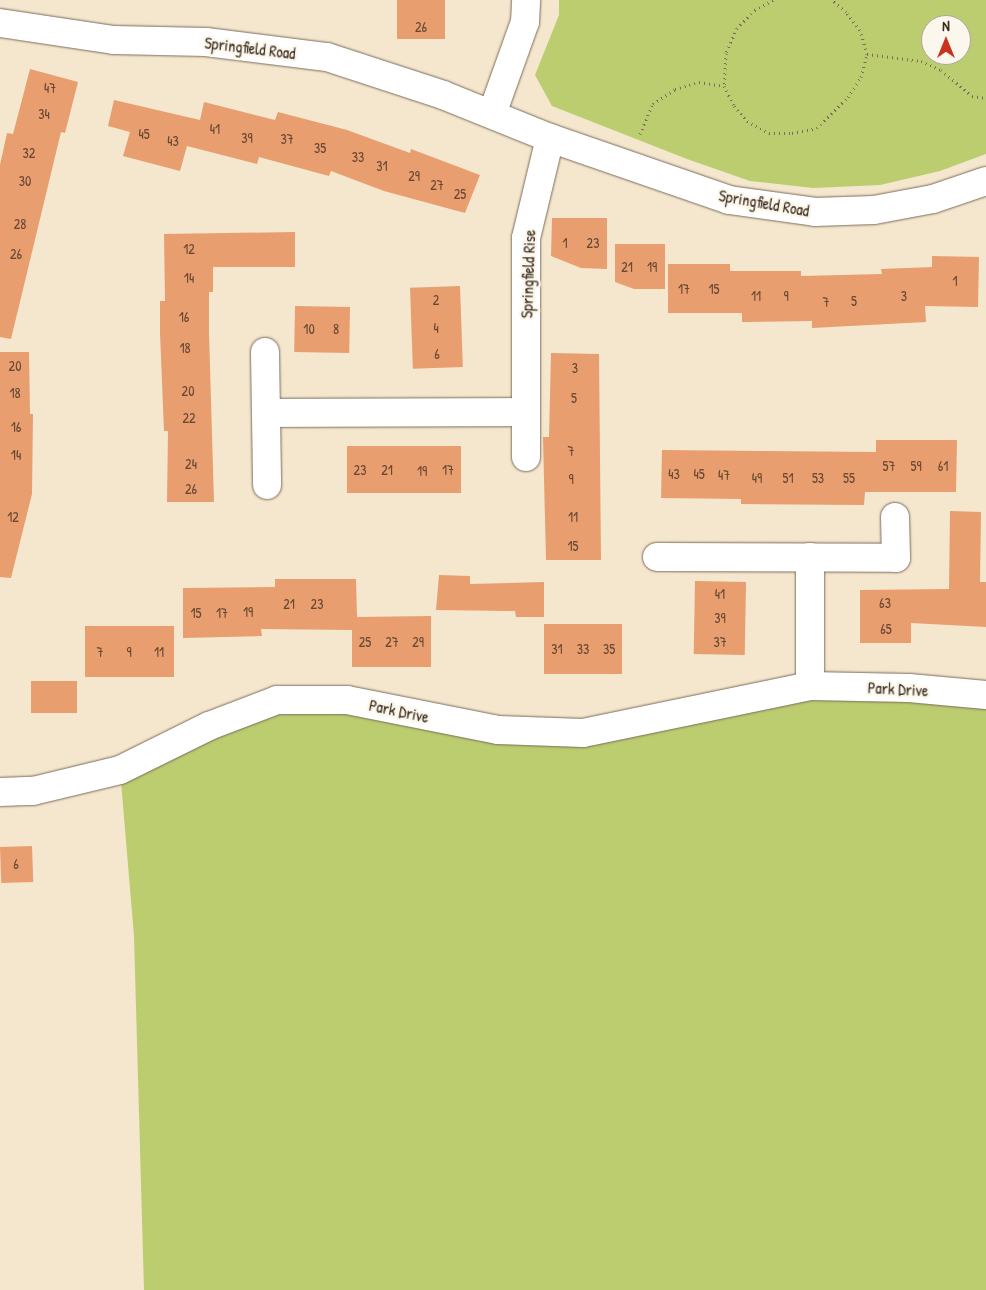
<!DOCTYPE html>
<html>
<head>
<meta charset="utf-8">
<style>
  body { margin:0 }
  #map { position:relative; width:986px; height:1290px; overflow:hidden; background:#f5e6ce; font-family:"Patrick Hand",sans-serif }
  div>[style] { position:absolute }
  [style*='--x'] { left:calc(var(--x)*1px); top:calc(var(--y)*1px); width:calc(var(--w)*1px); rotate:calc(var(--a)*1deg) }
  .green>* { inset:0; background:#bbcd6f }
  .building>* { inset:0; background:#e89e6f; transform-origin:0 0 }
  .path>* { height:3px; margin-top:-1.5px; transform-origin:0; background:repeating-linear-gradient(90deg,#7c6c5c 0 1px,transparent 0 5px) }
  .roads { filter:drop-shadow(0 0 1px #7c6c5c) drop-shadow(0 0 1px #7c6c5c) }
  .minor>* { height:28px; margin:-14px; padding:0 14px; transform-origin:14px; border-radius:14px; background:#fff }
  span { translate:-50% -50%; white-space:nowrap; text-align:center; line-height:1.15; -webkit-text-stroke:5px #fbf7ec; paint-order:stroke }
  .number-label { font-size:14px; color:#664732 }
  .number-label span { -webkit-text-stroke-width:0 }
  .street-label { font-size:16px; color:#3b2a1e }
  .north { position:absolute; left:921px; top:15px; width:50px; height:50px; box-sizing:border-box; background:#fbf7ec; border:1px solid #aea59a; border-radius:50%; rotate:0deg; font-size:14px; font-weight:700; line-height:20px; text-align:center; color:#3b2a1e }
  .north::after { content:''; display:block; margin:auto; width:18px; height:22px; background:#c8321e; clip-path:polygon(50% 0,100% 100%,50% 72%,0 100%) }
</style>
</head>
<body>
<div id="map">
  <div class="green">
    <i style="clip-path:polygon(evenodd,559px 0,986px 0,986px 154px,940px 171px,880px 185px,813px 188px,750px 181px,687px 159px,552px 106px,535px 75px,559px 15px,559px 0,931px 25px,961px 25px,961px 55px,931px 55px,931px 25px)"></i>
    <i style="clip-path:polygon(986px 695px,986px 1290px,144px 1290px,134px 936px,120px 770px,277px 700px,498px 730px,752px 698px)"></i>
  </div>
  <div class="building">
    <i style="left:397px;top:0;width:48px;height:39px"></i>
    <i style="clip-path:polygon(30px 69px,78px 82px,65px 133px,61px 132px,11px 339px,0 337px,0 165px,7px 133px,13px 134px)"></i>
    <i style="clip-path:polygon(114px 100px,200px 120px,204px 102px,275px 120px,278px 112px,347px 130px,410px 153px,411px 149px,480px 175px,465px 213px,384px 191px,331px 171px,329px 176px,259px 157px,257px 164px,187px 146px,180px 171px,123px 156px,130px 132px,108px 126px)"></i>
    <i style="clip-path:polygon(552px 218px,607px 218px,607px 269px,581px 268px,551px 256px)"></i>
    <i style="clip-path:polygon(295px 232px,295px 267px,213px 267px,213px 292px,209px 292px,209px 333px,214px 502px,167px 502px,168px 431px,164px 431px,160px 333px,160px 301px,165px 301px,164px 234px)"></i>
    <i style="clip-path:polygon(615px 244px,665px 244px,665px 289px,634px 289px,615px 282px)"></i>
    <i style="clip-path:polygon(932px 256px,979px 257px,978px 307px,925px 306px,926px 322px,812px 328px,812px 321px,742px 322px,742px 313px,668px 313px,668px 264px,730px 264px,730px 271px,801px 271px,801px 276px,882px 274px,881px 269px,932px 267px)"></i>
    <i style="left:460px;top:286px;width:81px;height:50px;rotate:88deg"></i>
    <i style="left:295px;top:306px;width:55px;height:46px;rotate:1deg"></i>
    <i style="clip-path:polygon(0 352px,29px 352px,30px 414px,33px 414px,32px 494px,11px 578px,0 577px)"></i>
    <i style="clip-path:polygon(551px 353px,599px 354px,601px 560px,546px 560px,543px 437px,549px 437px)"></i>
    <i style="clip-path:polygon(876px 440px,957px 440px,956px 492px,865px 492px,864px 505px,741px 504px,741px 499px,661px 498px,662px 450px,876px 452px)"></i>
    <i style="left:347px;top:446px;width:114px;height:47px"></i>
    <i style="clip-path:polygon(950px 511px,981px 512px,980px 582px,986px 582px,986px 627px,911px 623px,911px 643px,860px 643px,860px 590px,949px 589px)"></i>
    <i style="clip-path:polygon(439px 575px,470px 576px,470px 584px,544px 582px,544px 617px,516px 617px,515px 611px,436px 610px)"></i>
    <i style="clip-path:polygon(275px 579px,356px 579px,357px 617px,431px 616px,431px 667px,352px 667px,352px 630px,261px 629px,262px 636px,183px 638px,183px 588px,275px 587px)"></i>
    <i style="left:695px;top:581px;width:51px;height:73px;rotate:1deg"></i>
    <i style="left:544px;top:624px;width:78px;height:50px"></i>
    <i style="left:85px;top:626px;width:89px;height:51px"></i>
    <i style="left:77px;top:681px;width:32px;height:46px;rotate:90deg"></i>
    <i style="left:32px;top:846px;width:36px;height:32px;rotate:88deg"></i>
  </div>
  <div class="path">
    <i style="--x:773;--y:0;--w:21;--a:151"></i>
    <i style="--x:755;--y:10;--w:25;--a:135"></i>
    <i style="--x:737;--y:28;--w:27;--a:114"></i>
    <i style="--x:726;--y:53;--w:33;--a:93"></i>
    <i style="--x:724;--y:86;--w:22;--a:63"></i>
    <i style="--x:734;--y:106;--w:20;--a:49"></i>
    <i style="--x:747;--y:121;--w:25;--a:29"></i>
    <i style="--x:769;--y:133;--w:23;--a:0"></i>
    <i style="--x:792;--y:133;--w:25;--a:-11"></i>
    <i style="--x:817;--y:128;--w:44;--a:-45"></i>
    <i style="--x:848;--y:97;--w:24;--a:-57"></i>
    <i style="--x:861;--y:77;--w:24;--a:-75"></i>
    <i style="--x:867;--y:54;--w:25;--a:-106"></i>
    <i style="--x:860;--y:30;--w:23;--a:-128"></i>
    <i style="--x:846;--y:12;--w:18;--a:-139"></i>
    <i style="--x:867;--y:54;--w:54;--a:7.4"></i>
    <i style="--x:921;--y:61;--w:22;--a:24"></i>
    <i style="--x:941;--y:70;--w:40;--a:40"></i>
    <i style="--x:972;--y:96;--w:14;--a:8"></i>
    <i style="--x:640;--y:134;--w:33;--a:-67"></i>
    <i style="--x:653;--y:104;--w:27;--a:-34"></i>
    <i style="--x:675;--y:89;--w:25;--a:-16"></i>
    <i style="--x:699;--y:82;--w:25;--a:9"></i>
  </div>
  <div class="roads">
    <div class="minor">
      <i style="--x:0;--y:23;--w:115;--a:8.5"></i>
      <i style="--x:114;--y:40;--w:92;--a:1.2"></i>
      <i style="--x:206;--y:42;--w:122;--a:7.1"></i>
      <i style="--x:327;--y:57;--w:122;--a:18.1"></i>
      <i style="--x:443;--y:95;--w:115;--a:21.9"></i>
      <i style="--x:550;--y:138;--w:189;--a:19.1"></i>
      <i style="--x:729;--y:200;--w:87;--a:7.9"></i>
      <i style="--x:815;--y:212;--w:59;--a:-1.9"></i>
      <i style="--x:874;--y:210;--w:60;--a:-10.6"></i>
      <i style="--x:933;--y:199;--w:56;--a:-18.8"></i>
      <i style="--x:492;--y:114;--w:98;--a:-70.3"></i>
      <i style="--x:525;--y:22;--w:22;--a:-87"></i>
      <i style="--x:265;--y:352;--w:133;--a:89.1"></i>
      <i style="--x:266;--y:413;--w:260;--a:-0.2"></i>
      <i style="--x:526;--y:457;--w:219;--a:-90"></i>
      <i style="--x:526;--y:238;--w:103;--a:-76.5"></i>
      <i style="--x:657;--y:557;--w:239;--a:0.2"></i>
      <i style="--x:896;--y:558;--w:41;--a:-91.4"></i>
      <i style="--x:810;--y:557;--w:129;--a:90"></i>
      <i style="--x:0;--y:792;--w:33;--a:-2"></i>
      <i style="--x:33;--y:791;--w:89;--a:-13.6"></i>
      <i style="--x:120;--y:770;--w:99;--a:-26.3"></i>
      <i style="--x:209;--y:726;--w:73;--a:-20.9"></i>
      <i style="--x:277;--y:700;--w:70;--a:0"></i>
      <i style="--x:347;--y:700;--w:154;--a:11.2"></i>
      <i style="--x:498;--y:730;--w:85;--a:2"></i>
      <i style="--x:583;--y:733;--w:232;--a:-11.7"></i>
      <i style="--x:810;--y:686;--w:99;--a:1.2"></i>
      <i style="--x:909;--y:688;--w:77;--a:5.2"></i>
    </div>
  </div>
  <div class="number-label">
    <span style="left:421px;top:27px">26</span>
    <span style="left:50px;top:88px">47</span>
    <span style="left:44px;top:114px">34</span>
    <span style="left:215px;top:129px">41</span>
    <span style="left:144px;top:134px">45</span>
    <span style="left:247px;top:138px">39</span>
    <span style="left:287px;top:139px">37</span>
    <span style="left:173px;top:141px">43</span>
    <span style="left:320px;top:148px">35</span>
    <span style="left:29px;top:153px">32</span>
    <span style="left:358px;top:157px">33</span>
    <span style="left:382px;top:166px">31</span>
    <span style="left:414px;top:176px">29</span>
    <span style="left:25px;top:181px">30</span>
    <span style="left:437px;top:185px">27</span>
    <span style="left:460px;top:194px">25</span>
    <span style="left:20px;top:224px">28</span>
    <span style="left:565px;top:243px">1</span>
    <span style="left:593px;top:243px">23</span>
    <span style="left:189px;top:249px">12</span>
    <span style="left:16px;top:254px">26</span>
    <span style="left:627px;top:267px">21</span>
    <span style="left:652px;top:267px">19</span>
    <span style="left:189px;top:278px">14</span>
    <span style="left:955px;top:281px">1</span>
    <span style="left:684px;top:289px">17</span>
    <span style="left:714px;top:289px">15</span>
    <span style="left:756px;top:296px">11</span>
    <span style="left:786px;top:296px">9</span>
    <span style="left:904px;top:296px">3</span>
    <span style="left:436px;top:300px">2</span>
    <span style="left:854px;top:301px">5</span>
    <span style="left:826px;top:302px">7</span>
    <span style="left:184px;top:317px">16</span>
    <span style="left:436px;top:328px">4</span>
    <span style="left:309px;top:329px">10</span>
    <span style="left:336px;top:329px">8</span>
    <span style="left:185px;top:348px">18</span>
    <span style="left:437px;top:354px">6</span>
    <span style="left:15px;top:366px">20</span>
    <span style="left:575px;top:368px">3</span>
    <span style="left:188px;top:391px">20</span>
    <span style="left:15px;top:393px">18</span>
    <span style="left:574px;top:398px">5</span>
    <span style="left:189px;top:418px">22</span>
    <span style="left:16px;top:427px">16</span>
    <span style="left:571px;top:451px">7</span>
    <span style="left:16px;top:455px">14</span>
    <span style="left:191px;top:464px">24</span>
    <span style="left:889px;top:466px">57</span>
    <span style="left:916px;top:466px">59</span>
    <span style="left:943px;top:466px">61</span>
    <span style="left:360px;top:470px">23</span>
    <span style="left:387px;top:470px">21</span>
    <span style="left:448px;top:470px">17</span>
    <span style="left:422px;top:471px">19</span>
    <span style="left:674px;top:474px">43</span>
    <span style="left:699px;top:474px">45</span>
    <span style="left:724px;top:475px">47</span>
    <span style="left:757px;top:478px">49</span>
    <span style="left:788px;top:478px">51</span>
    <span style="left:818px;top:478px">53</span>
    <span style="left:849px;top:478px">55</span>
    <span style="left:571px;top:479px">9</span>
    <span style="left:191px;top:489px">26</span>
    <span style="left:13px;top:517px">12</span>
    <span style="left:573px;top:517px">11</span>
    <span style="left:573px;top:546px">15</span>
    <span style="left:720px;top:594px">41</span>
    <span style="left:885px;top:603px">63</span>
    <span style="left:289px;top:604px">21</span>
    <span style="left:317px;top:604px">23</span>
    <span style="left:248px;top:612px">19</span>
    <span style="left:196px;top:613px">15</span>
    <span style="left:222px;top:613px">17</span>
    <span style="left:720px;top:618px">39</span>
    <span style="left:886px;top:629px">65</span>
    <span style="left:365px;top:642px">25</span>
    <span style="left:392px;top:642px">27</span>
    <span style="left:418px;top:642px">29</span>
    <span style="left:720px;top:642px">37</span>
    <span style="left:557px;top:649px">31</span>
    <span style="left:583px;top:649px">33</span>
    <span style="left:609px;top:649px">35</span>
    <span style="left:100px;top:652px">7</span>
    <span style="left:129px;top:652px">9</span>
    <span style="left:159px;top:652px">11</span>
    <span style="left:16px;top:864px">6</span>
  </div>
  <div class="street-label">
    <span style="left:250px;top:48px;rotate:7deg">Springfield Road</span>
    <span style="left:764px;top:203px;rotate:10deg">Springfield Road</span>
    <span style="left:528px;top:274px;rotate:-88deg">Springfield Rise</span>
    <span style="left:898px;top:689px;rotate:3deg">Park Drive</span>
    <span style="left:399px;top:711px;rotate:12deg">Park Drive</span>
  </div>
  <div class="north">N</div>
</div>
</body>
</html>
